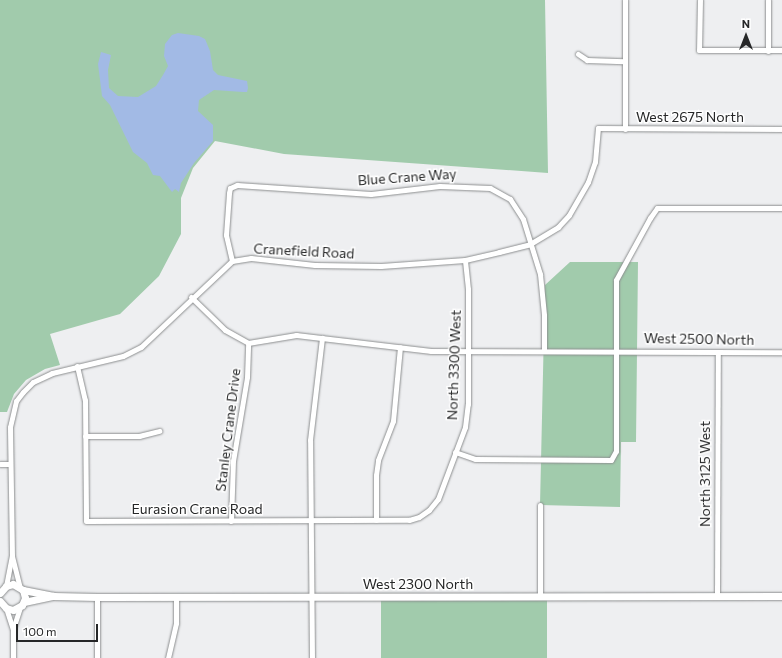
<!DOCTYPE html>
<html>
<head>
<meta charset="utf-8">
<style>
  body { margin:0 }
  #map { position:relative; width:782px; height:658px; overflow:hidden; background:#eeeff1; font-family:Commissioner,sans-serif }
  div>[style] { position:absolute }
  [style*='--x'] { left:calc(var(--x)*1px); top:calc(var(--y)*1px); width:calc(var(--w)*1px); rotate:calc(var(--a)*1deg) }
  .green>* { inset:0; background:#a1cbac; transform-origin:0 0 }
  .water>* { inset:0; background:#a2bae5 }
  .roads { filter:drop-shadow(0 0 1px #8c8e8f) drop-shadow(0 0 1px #8c8e8f) }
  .street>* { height:5px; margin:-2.5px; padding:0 2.5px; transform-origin:2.5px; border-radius:2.5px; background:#fff }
  .secondary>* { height:7px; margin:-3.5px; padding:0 3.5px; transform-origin:3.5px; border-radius:3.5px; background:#fff }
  span { translate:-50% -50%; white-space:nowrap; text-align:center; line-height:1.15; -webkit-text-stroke:3px #fff; paint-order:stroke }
  .street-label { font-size:14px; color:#262728 }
  .north { position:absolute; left:726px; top:16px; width:40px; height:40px; -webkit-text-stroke:3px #fff; paint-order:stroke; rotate:0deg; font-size:11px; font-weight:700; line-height:16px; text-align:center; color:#262728 }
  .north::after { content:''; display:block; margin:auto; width:14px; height:18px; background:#262728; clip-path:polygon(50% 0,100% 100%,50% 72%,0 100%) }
  .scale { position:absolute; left:16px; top:624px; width:82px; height:18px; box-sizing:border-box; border:2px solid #262728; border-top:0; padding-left:5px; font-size:12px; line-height:14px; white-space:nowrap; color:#262728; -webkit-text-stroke:3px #fff; paint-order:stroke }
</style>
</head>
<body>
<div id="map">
  <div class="green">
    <i style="clip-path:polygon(0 0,545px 0,548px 173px,284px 154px,215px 141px,193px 168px,181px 198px,181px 234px,159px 276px,120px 314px,50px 334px,60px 365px,45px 369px,26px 380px,14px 394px,7px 412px,0 412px)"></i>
    <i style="clip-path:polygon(570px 262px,638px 262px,636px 442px,621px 442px,620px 507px,540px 505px,545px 285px)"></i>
    <i style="left:547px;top:600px;width:58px;height:166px;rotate:90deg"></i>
  </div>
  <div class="water">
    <i style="clip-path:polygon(178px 33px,199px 36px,205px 39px,210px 51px,213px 70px,218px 75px,247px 81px,248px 88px,247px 92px,243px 92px,214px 90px,199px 100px,198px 111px,213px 125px,213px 141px,194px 163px,181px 183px,179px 192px,175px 189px,172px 192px,160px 176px,153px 175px,147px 163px,133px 152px,110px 105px,102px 96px,98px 64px,101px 52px,111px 55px,108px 70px,109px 88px,118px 96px,138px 97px,156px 86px,163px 75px,168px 66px,164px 56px,165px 44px,172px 35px)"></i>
  </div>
  <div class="roads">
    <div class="street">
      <i style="--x:700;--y:0;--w:50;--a:91.1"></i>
      <i style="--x:699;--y:50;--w:83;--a:0"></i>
      <i style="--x:768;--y:51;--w:51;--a:-90"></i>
      <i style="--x:578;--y:54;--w:11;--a:34"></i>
      <i style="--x:587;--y:60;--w:37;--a:2"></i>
      <i style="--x:625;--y:129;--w:129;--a:-90"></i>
      <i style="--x:232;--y:261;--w:27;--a:-103"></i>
      <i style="--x:226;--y:235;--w:42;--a:-85.9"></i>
      <i style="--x:229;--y:193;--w:5;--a:-79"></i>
      <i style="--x:230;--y:188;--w:8;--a:-23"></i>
      <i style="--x:237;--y:185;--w:134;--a:3.8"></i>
      <i style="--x:371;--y:194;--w:69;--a:-6.6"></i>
      <i style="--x:440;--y:186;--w:50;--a:2.3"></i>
      <i style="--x:490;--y:188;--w:23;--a:29"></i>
      <i style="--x:510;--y:199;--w:24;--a:57"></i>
      <i style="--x:523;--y:219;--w:58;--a:72.8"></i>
      <i style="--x:540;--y:274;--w:41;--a:84.4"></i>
      <i style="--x:544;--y:315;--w:35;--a:90"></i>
      <i style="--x:191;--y:297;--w:47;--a:44.1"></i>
      <i style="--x:225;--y:330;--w:26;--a:29"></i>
      <i style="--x:248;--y:343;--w:49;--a:-9.5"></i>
      <i style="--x:296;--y:335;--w:136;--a:6.8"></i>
      <i style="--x:431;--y:351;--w:351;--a:0.2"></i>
      <i style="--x:77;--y:366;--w:35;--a:77"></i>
      <i style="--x:85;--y:400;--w:121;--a:89.5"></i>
      <i style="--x:86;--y:521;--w:323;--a:-0.2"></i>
      <i style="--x:409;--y:520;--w:10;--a:-17"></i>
      <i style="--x:419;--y:517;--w:12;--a:-35"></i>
      <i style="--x:429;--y:510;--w:14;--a:-51"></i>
      <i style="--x:438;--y:499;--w:77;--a:-69.4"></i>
      <i style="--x:465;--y:427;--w:23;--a:-83"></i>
      <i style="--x:468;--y:404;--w:115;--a:-90"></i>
      <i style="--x:468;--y:289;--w:29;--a:-96"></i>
      <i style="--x:85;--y:436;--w:54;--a:0"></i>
      <i style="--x:139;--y:436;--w:21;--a:-14"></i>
      <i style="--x:455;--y:452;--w:21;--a:19"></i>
      <i style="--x:475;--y:459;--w:136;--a:0.4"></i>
      <i style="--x:611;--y:460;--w:10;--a:-61"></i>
      <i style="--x:616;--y:451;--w:171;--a:-90"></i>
      <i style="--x:616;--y:280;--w:71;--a:-61.3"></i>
      <i style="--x:650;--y:218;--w:12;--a:-55"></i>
      <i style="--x:657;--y:208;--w:125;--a:0"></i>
      <i style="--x:0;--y:464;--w:10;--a:0"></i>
      <i style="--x:540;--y:505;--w:91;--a:90"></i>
      <i style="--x:376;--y:520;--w:45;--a:-90"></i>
      <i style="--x:376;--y:475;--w:15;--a:-82"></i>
      <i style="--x:378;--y:460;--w:42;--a:-69"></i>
      <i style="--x:393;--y:421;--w:74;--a:-84.6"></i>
      <i style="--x:231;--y:521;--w:60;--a:-88.1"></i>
      <i style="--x:233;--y:461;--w:85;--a:-80.5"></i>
      <i style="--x:247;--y:377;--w:34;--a:-88"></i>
      <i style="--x:12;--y:556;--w:32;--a:76"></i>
      <i style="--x:6;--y:586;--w:31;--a:-79"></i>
      <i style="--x:12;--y:556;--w:129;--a:-90.9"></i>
      <i style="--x:10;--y:427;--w:27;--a:-77"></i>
      <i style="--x:16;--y:401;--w:11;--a:-52"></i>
      <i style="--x:23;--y:392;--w:14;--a:-45"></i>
      <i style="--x:33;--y:382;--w:21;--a:-25"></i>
      <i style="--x:52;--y:373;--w:73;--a:-13.5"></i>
      <i style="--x:123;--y:356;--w:20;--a:-27"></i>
      <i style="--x:141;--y:347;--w:125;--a:-43.4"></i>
      <i style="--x:232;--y:261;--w:19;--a:-9"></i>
      <i style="--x:251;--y:258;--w:64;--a:6.2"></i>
      <i style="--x:315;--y:265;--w:66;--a:0.9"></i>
      <i style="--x:381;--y:266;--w:84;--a:-4.1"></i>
      <i style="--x:465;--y:260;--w:35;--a:-13"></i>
      <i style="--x:499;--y:252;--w:32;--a:-14"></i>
      <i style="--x:530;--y:244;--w:33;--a:-31"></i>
      <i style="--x:558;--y:227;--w:16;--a:-47"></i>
      <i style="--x:569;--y:215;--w:38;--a:-60"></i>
      <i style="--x:588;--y:182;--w:21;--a:-71"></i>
      <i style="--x:595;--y:162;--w:34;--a:-85"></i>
      <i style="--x:598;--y:128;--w:184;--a:0.3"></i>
      <i style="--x:717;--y:596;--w:244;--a:-89.8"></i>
      <i style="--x:6;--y:608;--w:23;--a:72"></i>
      <i style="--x:13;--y:630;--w:28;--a:90"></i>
      <i style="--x:13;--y:629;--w:22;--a:-72"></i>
      <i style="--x:97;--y:658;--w:61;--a:-90"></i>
      <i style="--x:168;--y:658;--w:36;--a:-77"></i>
      <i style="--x:176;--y:623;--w:26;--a:-90"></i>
      <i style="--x:312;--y:658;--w:218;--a:-90.5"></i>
      <i style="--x:310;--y:440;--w:103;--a:-83.3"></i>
    </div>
    <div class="secondary">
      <i style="--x:23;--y:590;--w:31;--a:11"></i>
      <i style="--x:53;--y:596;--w:44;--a:1.3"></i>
      <i style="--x:97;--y:597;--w:685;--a:-0.08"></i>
      <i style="--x:0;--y:593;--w:9;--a:-49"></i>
      <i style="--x:6;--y:586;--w:7;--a:-16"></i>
      <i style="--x:13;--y:584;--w:12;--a:31"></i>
      <i style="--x:23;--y:590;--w:8;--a:76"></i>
      <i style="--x:25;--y:598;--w:8;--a:113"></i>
      <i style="--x:22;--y:605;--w:10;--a:151"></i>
      <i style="--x:13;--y:610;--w:7;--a:-164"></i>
      <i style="--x:6;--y:608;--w:9;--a:-131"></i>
      <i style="--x:24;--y:602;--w:30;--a:-12"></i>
    </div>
  </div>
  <div class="street-label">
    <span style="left:690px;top:117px">West 2675 North</span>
    <span style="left:407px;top:177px;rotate:-4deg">Blue Crane Way</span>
    <span style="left:304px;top:251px;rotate:3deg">Cranefield Road</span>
    <span style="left:699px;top:339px;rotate:1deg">West 2500 North</span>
    <span style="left:454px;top:365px;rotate:-88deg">North 3300 West</span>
    <span style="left:228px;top:430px;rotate:-83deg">Stanley Crane Drive</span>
    <span style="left:705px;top:474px;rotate:-90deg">North 3125 West</span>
    <span style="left:197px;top:509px">Eurasion Crane Road</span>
    <span style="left:418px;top:584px">West 2300 North</span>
  </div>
  <div class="north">N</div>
  <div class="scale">100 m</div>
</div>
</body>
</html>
